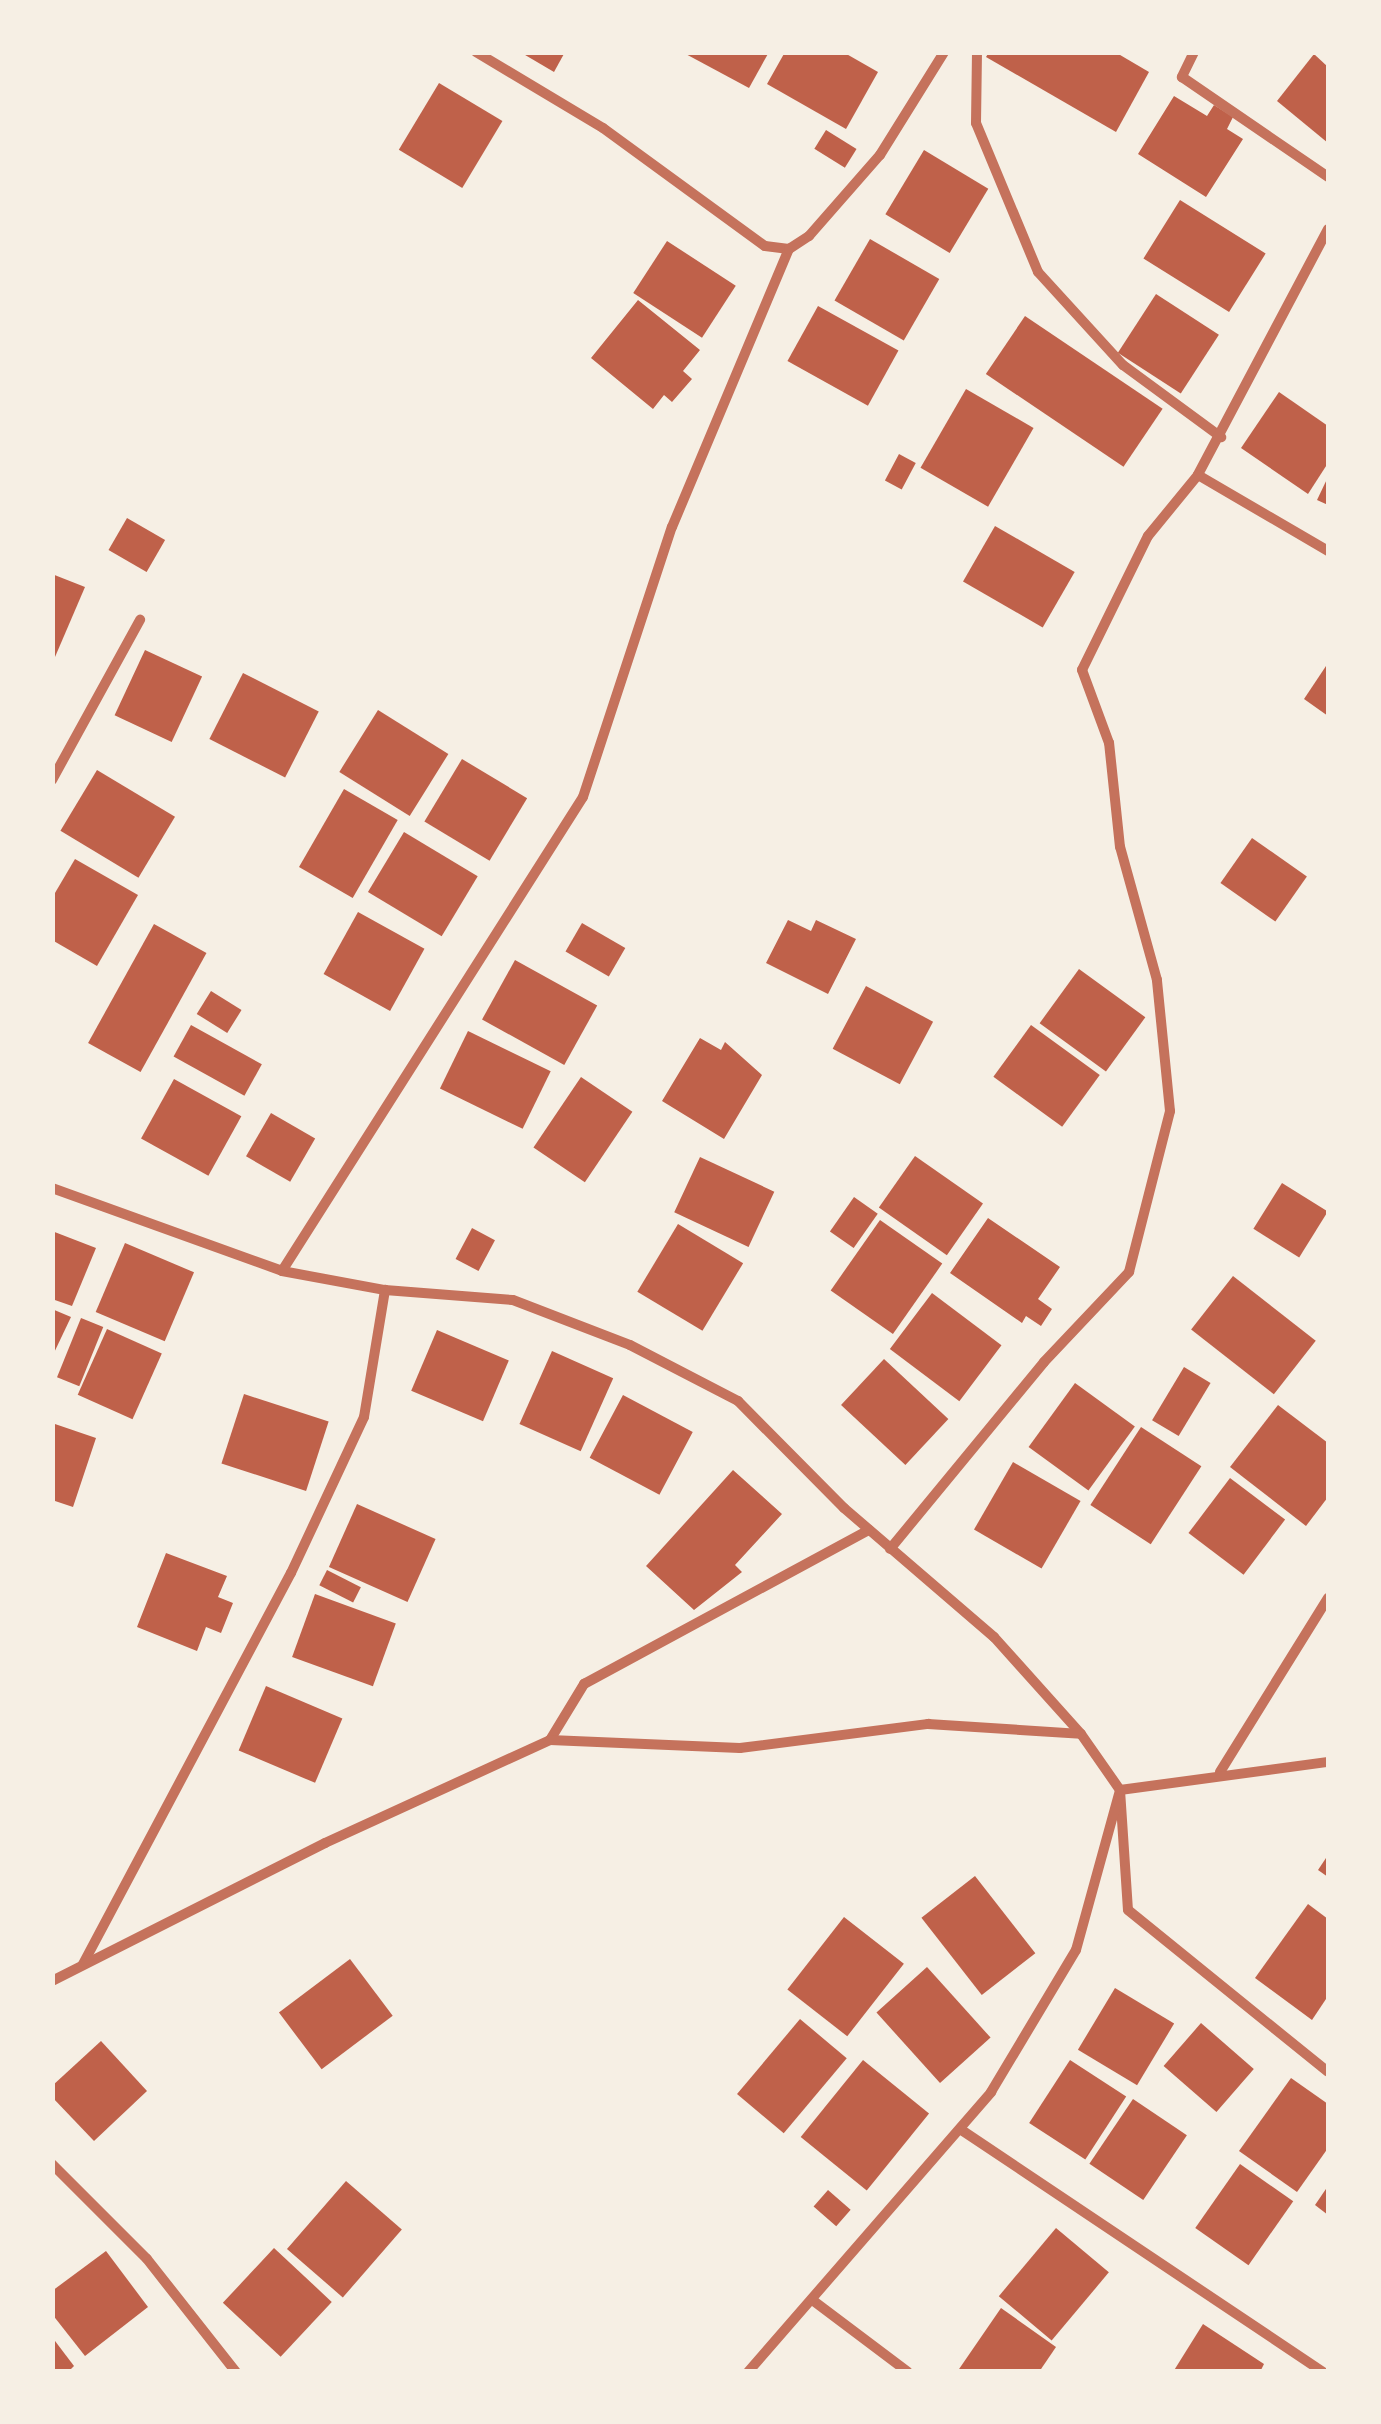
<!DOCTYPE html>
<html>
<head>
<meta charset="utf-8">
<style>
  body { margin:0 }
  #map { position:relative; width:1381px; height:2424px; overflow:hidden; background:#f6efe4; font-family:Jost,sans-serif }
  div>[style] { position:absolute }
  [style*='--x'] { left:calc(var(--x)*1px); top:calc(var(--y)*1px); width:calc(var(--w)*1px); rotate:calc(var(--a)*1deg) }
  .building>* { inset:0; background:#bf614a; transform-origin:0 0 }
  .minor>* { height:10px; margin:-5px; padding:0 5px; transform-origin:5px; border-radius:5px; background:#c5725c }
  span { translate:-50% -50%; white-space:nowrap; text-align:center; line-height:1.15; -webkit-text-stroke:8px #f6efe4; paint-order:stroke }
  .frame { position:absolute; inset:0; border:55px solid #f6efe4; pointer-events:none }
</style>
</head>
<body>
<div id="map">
  <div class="building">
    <i style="clip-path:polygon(520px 52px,565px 52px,554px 72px)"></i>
    <i style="clip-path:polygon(682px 52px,769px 52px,749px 88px)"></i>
    <i style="clip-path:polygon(785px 52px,843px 52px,878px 72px,846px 129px,767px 84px)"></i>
    <i style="clip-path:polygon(989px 52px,1115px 52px,1149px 72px,1116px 132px,986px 57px)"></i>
    <i style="clip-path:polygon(1314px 54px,1328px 67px,1328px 143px,1277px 101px)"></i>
    <i style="left:439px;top:83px;width:74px;height:78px;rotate:31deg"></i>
    <i style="clip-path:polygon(1174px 96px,1207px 116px,1214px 105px,1233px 117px,1227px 129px,1243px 139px,1206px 197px,1138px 154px)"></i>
    <i style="left:826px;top:130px;width:36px;height:22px;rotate:32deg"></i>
    <i style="left:924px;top:150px;width:75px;height:75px;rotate:31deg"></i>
    <i style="left:1180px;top:200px;width:101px;height:69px;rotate:32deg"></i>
    <i style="left:870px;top:239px;width:80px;height:71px;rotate:30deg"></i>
    <i style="left:667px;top:241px;width:82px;height:62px;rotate:33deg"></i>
    <i style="left:1156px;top:294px;width:75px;height:70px;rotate:33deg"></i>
    <i style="clip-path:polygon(638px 300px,700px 350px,683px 371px,692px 379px,672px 402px,664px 395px,653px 409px,591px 358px)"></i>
    <i style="left:818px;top:306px;width:92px;height:63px;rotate:29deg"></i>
    <i style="left:1025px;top:316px;width:166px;height:70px;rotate:34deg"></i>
    <i style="left:966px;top:389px;width:78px;height:91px;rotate:30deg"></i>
    <i style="clip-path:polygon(1279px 392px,1328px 426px,1328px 463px,1308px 494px,1241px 448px)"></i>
    <i style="left:899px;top:454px;width:19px;height:30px;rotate:28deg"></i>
    <i style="clip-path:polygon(1328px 477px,1328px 505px,1317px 500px)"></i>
    <i style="left:127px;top:518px;width:44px;height:37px;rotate:30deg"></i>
    <i style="left:995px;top:526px;width:92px;height:64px;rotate:30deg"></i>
    <i style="clip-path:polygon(52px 574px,85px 587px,55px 657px,52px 656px)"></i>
    <i style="left:145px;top:650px;width:63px;height:72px;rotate:25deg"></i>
    <i style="clip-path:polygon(1328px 663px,1328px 716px,1304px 699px)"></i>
    <i style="left:243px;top:673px;width:85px;height:74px;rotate:27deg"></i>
    <i style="left:378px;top:710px;width:83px;height:73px;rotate:32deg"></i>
    <i style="left:462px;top:759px;width:76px;height:73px;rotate:31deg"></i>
    <i style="left:97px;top:770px;width:91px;height:71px;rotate:31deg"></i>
    <i style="left:344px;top:789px;width:62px;height:90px;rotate:30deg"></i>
    <i style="left:404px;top:832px;width:86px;height:70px;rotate:31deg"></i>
    <i style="left:1252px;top:838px;width:67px;height:55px;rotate:35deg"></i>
    <i style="clip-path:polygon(75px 859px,138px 895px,97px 966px,52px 940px,52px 898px)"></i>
    <i style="left:358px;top:912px;width:76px;height:71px;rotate:29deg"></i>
    <i style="clip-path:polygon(788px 920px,811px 931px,816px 920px,856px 939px,828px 994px,766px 963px)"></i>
    <i style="left:582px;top:923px;width:50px;height:33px;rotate:30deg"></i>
    <i style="left:154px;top:924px;width:60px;height:136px;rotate:29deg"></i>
    <i style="left:515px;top:960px;width:94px;height:68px;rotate:29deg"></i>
    <i style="left:1079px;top:969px;width:82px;height:67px;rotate:36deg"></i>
    <i style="left:866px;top:986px;width:76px;height:71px;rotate:28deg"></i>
    <i style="left:211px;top:991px;width:36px;height:27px;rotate:32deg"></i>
    <i style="left:191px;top:1025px;width:81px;height:36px;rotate:29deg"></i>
    <i style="left:1031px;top:1025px;width:85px;height:64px;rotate:36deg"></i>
    <i style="left:468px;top:1031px;width:92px;height:64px;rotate:26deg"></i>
    <i style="clip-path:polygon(700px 1038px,721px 1050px,725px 1042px,762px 1075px,724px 1139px,662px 1101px)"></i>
    <i style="left:581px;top:1077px;width:62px;height:85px;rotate:34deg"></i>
    <i style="left:174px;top:1079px;width:77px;height:68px;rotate:29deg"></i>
    <i style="left:271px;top:1113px;width:51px;height:50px;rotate:30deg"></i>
    <i style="left:915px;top:1156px;width:83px;height:63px;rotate:35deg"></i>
    <i style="left:700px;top:1157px;width:82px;height:61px;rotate:25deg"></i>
    <i style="left:1282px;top:1183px;width:54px;height:54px;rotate:32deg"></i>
    <i style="left:854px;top:1197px;width:29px;height:42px;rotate:35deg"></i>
    <i style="clip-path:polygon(988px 1218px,1060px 1267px,1038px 1299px,1052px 1309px,1041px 1326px,1026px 1316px,1022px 1323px,950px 1273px)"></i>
    <i style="left:880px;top:1220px;width:76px;height:86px;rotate:35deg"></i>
    <i style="left:678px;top:1224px;width:76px;height:79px;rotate:31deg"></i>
    <i style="left:472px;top:1228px;width:26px;height:35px;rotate:28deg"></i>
    <i style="clip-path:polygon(52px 1231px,96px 1248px,72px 1306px,52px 1299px)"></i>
    <i style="left:125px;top:1243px;width:75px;height:75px;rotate:23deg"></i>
    <i style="left:1233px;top:1276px;width:105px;height:68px;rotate:38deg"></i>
    <i style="left:932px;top:1293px;width:87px;height:70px;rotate:37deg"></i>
    <i style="clip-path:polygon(52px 1309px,71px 1317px,52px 1357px)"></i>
    <i style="left:81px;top:1318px;width:24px;height:64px;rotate:22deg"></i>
    <i style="left:107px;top:1329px;width:60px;height:72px;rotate:24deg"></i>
    <i style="left:437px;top:1330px;width:78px;height:66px;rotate:23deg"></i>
    <i style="left:552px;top:1351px;width:67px;height:80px;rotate:24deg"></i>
    <i style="left:884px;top:1359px;width:88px;height:63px;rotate:43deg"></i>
    <i style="left:1184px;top:1367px;width:31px;height:62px;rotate:31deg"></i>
    <i style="left:1075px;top:1383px;width:74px;height:79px;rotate:36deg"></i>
    <i style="left:244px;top:1394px;width:89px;height:73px;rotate:18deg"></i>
    <i style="left:623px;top:1395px;width:79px;height:71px;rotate:28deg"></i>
    <i style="clip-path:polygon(1278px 1405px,1328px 1443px,1328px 1497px,1306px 1526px,1230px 1467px)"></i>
    <i style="clip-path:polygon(52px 1423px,96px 1438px,73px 1507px,52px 1500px)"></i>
    <i style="left:1141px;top:1427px;width:72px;height:93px;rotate:33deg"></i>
    <i style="left:1013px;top:1462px;width:78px;height:78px;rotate:30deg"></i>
    <i style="clip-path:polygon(733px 1470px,782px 1514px,735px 1565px,742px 1572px,694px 1610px,646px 1566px)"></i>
    <i style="left:1230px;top:1478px;width:69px;height:69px;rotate:37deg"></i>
    <i style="left:357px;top:1504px;width:86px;height:69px;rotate:24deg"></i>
    <i style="clip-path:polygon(166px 1553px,227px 1576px,218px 1597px,233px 1603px,221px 1633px,206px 1627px,197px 1651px,137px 1627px)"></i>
    <i style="left:327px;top:1570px;width:38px;height:17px;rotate:27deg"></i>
    <i style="left:315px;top:1594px;width:86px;height:67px;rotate:20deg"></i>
    <i style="left:266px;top:1686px;width:83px;height:70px;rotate:23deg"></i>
    <i style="clip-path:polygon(1328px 1855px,1328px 1877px,1318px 1870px)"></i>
    <i style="left:975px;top:1876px;width:98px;height:68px;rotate:52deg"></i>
    <i style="clip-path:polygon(1308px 1904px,1328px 1919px,1328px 1996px,1312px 2020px,1255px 1978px)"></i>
    <i style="left:844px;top:1917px;width:76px;height:92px;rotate:38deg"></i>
    <i style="left:350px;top:1959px;width:71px;height:89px;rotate:53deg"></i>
    <i style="left:927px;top:1967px;width:95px;height:68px;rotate:48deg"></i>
    <i style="left:1115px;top:1988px;width:69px;height:72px;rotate:31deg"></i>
    <i style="left:800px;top:2019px;width:61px;height:98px;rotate:40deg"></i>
    <i style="left:1201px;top:2023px;width:70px;height:57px;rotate:41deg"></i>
    <i style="clip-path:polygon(101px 2041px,147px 2091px,94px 2141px,52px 2097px,52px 2086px)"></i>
    <i style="left:863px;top:2060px;width:85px;height:99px;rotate:39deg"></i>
    <i style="left:1070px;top:2060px;width:67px;height:75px;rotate:33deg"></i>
    <i style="clip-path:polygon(1291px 2078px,1328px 2104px,1328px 2148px,1297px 2192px,1239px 2151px)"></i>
    <i style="left:1133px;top:2099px;width:65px;height:78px;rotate:34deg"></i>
    <i style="left:1240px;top:2164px;width:65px;height:78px;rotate:35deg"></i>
    <i style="left:346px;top:2181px;width:74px;height:90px;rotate:41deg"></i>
    <i style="clip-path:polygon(1328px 2186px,1328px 2215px,1315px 2205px)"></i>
    <i style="left:828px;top:2190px;width:30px;height:22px;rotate:41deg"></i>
    <i style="left:1056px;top:2228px;width:69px;height:89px;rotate:40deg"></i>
    <i style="left:274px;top:2248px;width:79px;height:75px;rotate:43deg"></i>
    <i style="clip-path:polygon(106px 2251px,148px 2307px,85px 2356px,52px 2314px,52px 2291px)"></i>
    <i style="clip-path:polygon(1001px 2308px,1056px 2347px,1039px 2372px,957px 2372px)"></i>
    <i style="clip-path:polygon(1203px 2324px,1264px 2364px,1260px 2372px,1173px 2372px)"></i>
    <i style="clip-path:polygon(52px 2337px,74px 2366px,68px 2372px,52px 2372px)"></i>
  </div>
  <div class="minor">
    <i style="--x:476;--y:52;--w:148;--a:30.9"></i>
    <i style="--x:603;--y:128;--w:200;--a:36.1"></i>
    <i style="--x:765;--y:246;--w:24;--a:7"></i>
    <i style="--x:977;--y:52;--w:71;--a:90.8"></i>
    <i style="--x:976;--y:123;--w:161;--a:67.4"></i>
    <i style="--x:1038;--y:272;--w:126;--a:47.6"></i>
    <i style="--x:1123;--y:365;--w:122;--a:36.3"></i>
    <i style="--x:1194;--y:52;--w:28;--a:116"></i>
    <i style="--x:1182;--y:77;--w:177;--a:34.4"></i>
    <i style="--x:1328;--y:229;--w:278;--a:117.9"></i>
    <i style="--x:1198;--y:475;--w:151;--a:30.3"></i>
    <i style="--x:52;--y:780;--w:183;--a:-61.2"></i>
    <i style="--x:52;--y:1188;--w:245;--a:19.8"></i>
    <i style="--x:282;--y:1271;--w:105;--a:10.5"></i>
    <i style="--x:385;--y:1290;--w:128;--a:4.5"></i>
    <i style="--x:513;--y:1300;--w:125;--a:21"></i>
    <i style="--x:630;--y:1345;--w:122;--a:27.4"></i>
    <i style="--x:738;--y:1401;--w:151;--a:45.3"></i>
    <i style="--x:844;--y:1508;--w:198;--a:40.7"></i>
    <i style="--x:994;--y:1637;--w:130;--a:48.1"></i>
    <i style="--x:1081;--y:1734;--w:68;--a:55.1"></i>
    <i style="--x:1120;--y:1790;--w:120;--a:86.2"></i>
    <i style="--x:1128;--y:1910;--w:257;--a:39"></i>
    <i style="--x:282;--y:1271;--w:561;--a:-57.58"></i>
    <i style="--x:583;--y:797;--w:284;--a:-71.8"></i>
    <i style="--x:672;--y:527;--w:302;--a:-67.2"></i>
    <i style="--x:789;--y:249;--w:24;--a:-33"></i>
    <i style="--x:809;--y:236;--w:108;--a:-48.8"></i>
    <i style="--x:880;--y:155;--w:121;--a:-58.1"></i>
    <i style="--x:890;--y:1549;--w:242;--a:-50.5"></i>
    <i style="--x:1044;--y:1362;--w:124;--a:-46.6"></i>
    <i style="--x:1129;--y:1272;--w:166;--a:-75.7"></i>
    <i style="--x:1170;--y:1111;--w:132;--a:-95.7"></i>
    <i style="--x:1157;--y:980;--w:138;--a:-105.5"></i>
    <i style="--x:1120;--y:847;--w:105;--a:-96"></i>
    <i style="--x:1109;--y:743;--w:78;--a:-110.3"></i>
    <i style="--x:1082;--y:670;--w:149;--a:-63.8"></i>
    <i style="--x:1148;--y:536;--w:79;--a:-50.7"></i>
    <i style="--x:550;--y:1740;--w:66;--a:-58.7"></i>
    <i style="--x:584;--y:1684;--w:324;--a:-28.4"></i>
    <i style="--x:1220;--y:1772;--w:205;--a:-58.2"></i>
    <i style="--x:83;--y:1964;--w:443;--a:-62"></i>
    <i style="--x:291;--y:1573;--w:172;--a:-64.9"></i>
    <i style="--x:364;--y:1417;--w:129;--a:-80.6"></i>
    <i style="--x:52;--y:1981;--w:306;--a:-26.8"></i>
    <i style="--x:325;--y:1843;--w:247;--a:-24.6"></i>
    <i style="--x:550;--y:1740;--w:190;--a:2.4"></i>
    <i style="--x:740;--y:1748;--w:190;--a:-7.3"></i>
    <i style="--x:928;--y:1724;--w:153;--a:3.7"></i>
    <i style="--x:963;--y:2131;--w:433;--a:33.8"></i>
    <i style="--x:52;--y:2164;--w:134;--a:45"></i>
    <i style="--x:147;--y:2259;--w:144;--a:51.8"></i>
    <i style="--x:815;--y:2302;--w:116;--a:37"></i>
    <i style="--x:748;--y:2372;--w:371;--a:-49"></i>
    <i style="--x:991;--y:2092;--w:165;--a:-59.1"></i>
    <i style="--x:1076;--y:1950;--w:166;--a:-74.6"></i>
    <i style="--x:1120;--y:1790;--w:210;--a:-7.7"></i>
  </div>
  <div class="frame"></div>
</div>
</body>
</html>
